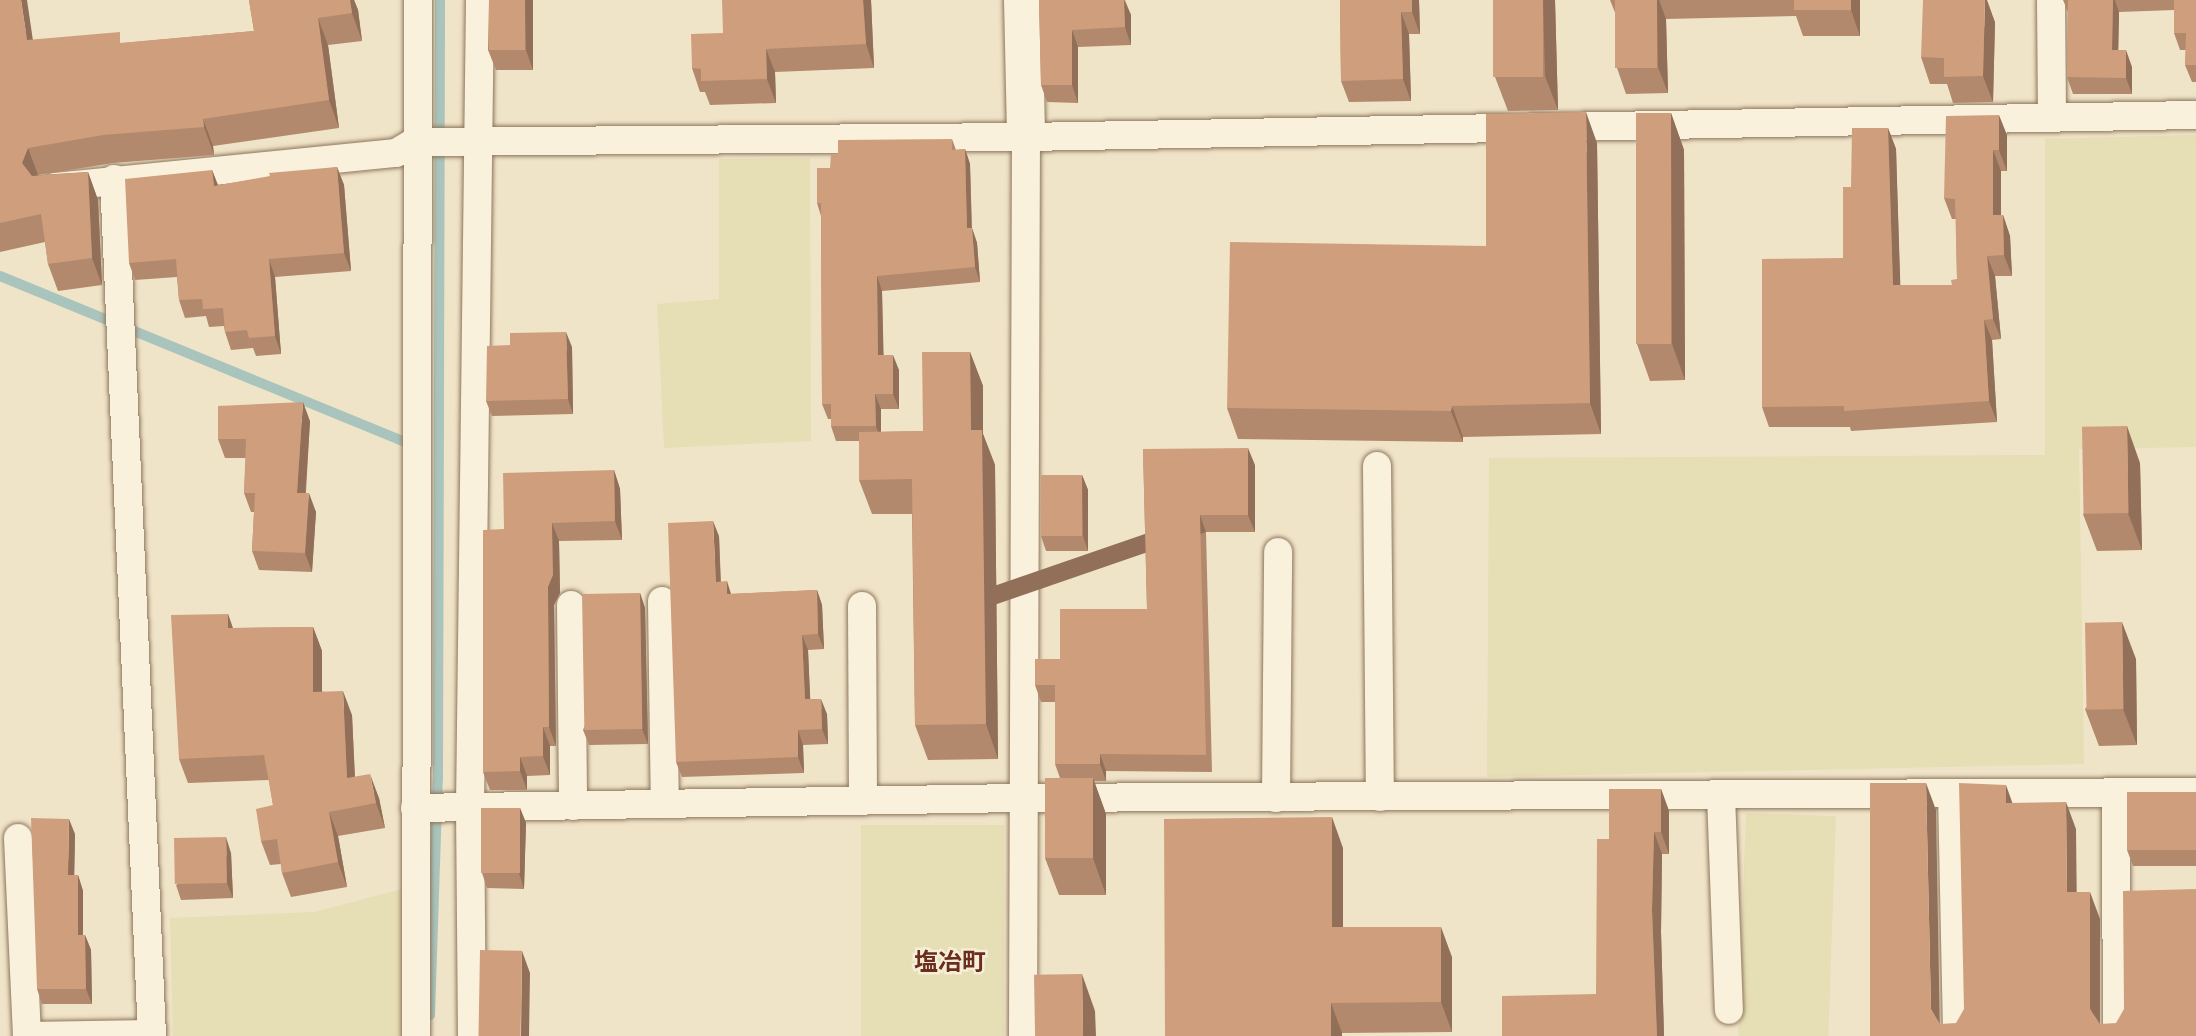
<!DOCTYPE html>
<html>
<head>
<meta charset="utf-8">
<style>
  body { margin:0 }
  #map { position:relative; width:2196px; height:1036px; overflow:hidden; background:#f0e4c8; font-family:"Libre Baskerville","Noto Sans JP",serif }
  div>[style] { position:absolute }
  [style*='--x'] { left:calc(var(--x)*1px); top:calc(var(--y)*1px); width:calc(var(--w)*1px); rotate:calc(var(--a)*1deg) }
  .farmland>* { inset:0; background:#e6deb5; transform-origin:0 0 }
  .stream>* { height:10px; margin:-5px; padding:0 5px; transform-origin:5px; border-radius:5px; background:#a9c4bc }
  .roads { filter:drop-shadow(0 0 2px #8d765c) drop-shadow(0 0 2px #8d765c) }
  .street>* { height:28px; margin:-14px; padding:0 14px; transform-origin:14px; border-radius:14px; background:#faf1dc }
  .secondary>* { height:38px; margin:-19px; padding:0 19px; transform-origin:19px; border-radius:19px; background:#faf1dc }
  .wall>* { inset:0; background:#b2896c }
  .shaded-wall>* { inset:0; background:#916f58; transform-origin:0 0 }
  .building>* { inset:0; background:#cf9f7d; transform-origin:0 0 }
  span { translate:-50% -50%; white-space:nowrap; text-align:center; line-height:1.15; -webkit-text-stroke:5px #f7eed8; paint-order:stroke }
  .quarter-label { font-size:24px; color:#6b2e1e; font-weight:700 }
</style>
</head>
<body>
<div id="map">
  <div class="farmland">
    <i style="clip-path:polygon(2196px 135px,2196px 447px,2079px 449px,2084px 764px,1487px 777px,1489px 458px,2045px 455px,2045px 139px)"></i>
    <i style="clip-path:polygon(810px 158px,811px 441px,664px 448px,657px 304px,719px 299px,719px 159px)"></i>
    <i style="left:1746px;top:813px;width:90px;height:223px;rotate:2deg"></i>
    <i style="left:1004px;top:825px;width:211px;height:143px;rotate:90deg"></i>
    <i style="clip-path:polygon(406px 888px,405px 1036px,173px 1036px,170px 918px,314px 912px)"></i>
  </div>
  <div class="stream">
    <i style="--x:0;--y:276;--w:448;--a:22.3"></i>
    <i style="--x:430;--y:1015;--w:236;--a:-88.1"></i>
    <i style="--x:438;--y:779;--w:779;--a:-89.85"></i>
  </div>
  <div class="roads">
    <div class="street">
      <i style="--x:2051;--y:0;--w:118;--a:89.5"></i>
      <i style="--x:114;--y:179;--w:858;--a:87.46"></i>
      <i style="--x:55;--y:187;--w:343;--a:-5.7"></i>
      <i style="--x:396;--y:153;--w:21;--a:-31"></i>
      <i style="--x:414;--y:142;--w:612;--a:-0.47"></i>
      <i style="--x:1026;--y:137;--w:1170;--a:-1.08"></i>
      <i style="--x:1377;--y:466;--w:331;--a:89.5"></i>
      <i style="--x:662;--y:601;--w:203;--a:89.2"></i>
      <i style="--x:571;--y:605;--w:201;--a:89.4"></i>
      <i style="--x:862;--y:606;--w:195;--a:89.7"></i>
      <i style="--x:2116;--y:792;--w:244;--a:89.8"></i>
      <i style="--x:1952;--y:793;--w:243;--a:88.8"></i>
      <i style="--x:1721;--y:795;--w:215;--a:87.9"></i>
      <i style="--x:1276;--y:798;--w:246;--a:-89.5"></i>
      <i style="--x:415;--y:808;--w:605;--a:-0.95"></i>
      <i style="--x:1020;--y:798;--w:1176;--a:-0.29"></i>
      <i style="--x:18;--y:838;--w:198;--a:87.4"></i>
      <i style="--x:27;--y:1036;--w:125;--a:-0.9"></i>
      <i style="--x:416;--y:1036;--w:1036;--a:-89.89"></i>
      <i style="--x:472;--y:1036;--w:229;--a:-90.5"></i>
      <i style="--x:470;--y:807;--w:807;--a:-89.29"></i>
      <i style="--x:1023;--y:1036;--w:899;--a:-89.81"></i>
    </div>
    <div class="secondary">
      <i style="--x:1023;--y:0;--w:137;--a:88.7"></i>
    </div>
  </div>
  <div class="wall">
    <i style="clip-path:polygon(0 0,33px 40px,124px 43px,254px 31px,249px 0,354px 0,358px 10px,362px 41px,328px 45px,339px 128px,213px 146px,214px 155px,113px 163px,38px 175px,88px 172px,98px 200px,102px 285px,58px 291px,48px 264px,45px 242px,0 252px)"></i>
    <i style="clip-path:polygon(489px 0,533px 0,533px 70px,496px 70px,488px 50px)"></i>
    <i style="clip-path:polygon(871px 0,874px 68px,775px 72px,776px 103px,710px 105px,705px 92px,700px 92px,692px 68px,723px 33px)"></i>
    <i style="clip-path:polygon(1039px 0,1125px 0,1131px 15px,1131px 45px,1078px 47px,1078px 103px,1047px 102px,1041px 85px)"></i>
    <i style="clip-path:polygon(1340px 0,1419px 0,1420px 34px,1409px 34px,1411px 101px,1349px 102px,1341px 81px)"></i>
    <i style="clip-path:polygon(1493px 0,1555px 0,1558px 110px,1508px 111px,1495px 77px)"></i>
    <i style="clip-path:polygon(1610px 0,1860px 0,1860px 36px,1803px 36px,1796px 16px,1666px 19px,1668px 93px,1626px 94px,1617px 68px,1616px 15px)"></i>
    <i style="clip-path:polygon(2063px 0,2196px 0,2196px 82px,2192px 82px,2185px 65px,2186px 50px,2180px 50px,2174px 33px,2174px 10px,2119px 12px,2118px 50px,2132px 67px,2132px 94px,2073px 94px,2067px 77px,2068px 12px)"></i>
    <i style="clip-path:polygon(1995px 22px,1993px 102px,1953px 103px,1947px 84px,1930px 84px,1921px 57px)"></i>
    <i style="clip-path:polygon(1671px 113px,1684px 150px,1685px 380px,1650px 381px,1637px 344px)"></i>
    <i style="clip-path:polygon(1888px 128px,1896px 149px,1900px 285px,1952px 285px,1957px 279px,1956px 219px,1952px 219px,1944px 198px,2007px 135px,2007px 171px,2001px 171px,2001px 215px,2003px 215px,2010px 236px,2012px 276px,1995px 276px,2001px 339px,1992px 340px,1997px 422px,1851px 431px,1850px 427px,1769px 427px,1762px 407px,1843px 258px,1851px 187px)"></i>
    <i style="clip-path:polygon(952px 139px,956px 150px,965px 149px,970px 164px,972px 228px,977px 243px,980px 282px,882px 291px,883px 355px,899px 370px,899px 409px,881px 409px,881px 432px,923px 431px,970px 352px,983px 386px,983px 434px,995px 465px,998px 759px,928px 760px,915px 725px,912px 514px,872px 514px,859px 480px,859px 441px,836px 441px,831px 426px,831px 419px,828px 419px,822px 404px,821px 216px,817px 203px,830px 168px,838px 154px)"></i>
    <i style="clip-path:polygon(1597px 143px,1601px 434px,1463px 437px,1463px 442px,1238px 439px,1227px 408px,1486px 246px)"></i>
    <i style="clip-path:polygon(337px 167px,344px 185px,351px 271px,275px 277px,281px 354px,256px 356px,253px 348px,231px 350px,225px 332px,224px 326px,209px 327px,206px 316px,185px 318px,179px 300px,177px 277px,135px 280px,129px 263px,212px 170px,218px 185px)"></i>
    <i style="clip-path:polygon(572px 347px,573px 414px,492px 416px,486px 401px)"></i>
    <i style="clip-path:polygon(310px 421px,306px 493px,316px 512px,312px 572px,259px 570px,252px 551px,254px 512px,251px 512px,244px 493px,246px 458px,225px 458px,218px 439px)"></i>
    <i style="clip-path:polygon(1143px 449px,1255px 465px,1255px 532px,1206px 532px,1212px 772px,1106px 771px,1106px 781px,1094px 781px,1106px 814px,1106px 895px,1059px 895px,1045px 858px,1060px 778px,1055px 764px,1055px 702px,1041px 702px,1035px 685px,1060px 659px,1147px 609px)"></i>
    <i style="clip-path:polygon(2140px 463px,2142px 550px,2097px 551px,2083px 514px)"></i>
    <i style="clip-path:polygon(614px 470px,620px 489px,622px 540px,559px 541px,560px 593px,554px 605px,556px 746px,550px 746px,550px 775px,527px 776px,527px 790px,490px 790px,483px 772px,504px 529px)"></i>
    <i style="clip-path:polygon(1082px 475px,1088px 490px,1088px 551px,1046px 551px,1041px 536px)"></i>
    <i style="clip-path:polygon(719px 536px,721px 582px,731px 594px,817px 590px,822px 605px,824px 649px,808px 650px,810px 699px,827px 714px,828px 744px,803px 745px,804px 773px,682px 777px,676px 762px)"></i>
    <i style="clip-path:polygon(640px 593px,645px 608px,648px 744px,589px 745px,583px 730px)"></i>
    <i style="clip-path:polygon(228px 614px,233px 628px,313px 627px,322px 651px,322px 691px,352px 715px,355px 777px,379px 798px,385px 828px,338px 836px,347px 887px,291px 897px,282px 873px,281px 864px,270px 865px,261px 841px,273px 805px,269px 780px,188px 783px,179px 759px)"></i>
    <i style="clip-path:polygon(2136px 659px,2137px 745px,2099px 746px,2085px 709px)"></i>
    <i style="clip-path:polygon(1661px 789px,1669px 811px,1669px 854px,1662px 854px,1661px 932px,1664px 1036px,1502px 1036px,1596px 994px,1609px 839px)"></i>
    <i style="clip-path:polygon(2196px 792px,2196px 866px,2133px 866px,2127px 850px)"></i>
    <i style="clip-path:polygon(520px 808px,526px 823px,524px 889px,487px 888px,482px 873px)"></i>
    <i style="clip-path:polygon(75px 834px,74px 875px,78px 875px,83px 891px,83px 935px,85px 935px,91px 950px,92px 1004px,42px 1004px,37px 989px)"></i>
    <i style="clip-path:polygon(1343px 848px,1343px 927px,1452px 957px,1452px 1032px,1342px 1033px,1342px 1036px,1165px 1036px)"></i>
    <i style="clip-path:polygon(231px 853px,233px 898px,181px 900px,176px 885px)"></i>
  </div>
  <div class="shaded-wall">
    <i style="clip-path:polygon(21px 0,27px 0,37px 68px,27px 40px)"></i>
    <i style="clip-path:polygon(350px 0,354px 0,358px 10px,362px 41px,352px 13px)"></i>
    <i style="clip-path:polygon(525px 0,533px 0,533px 70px,526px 50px)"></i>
    <i style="clip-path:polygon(863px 0,871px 0,874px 68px,866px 44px)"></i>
    <i style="clip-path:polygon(1124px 0,1131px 15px,1131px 45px,1125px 27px)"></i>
    <i style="clip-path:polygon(1412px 0,1419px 0,1420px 34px,1412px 12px)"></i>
    <i style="clip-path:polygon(1543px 0,1555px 0,1558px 110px,1545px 76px)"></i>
    <i style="clip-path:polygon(1657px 0,1659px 0,1666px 19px,1668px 93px,1658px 67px)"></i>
    <i style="clip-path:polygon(1851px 0,1860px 0,1860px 36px,1851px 10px)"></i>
    <i style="clip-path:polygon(1985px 0,1987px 0,1995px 22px,1993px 102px,1983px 76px)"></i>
    <i style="clip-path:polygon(2113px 0,2115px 0,2119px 12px,2118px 67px,2112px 50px)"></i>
    <i style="clip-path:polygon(1401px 12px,1409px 34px,1411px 101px,1403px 79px)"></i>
    <i style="clip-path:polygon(318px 18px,328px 45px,339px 128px,329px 100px)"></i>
    <i style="clip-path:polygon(1072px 30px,1078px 47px,1078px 103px,1072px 85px)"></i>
    <i style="clip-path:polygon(766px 49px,775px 72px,776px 103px,767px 79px)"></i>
    <i style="clip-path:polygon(2126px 50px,2132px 67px,2132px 94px,2126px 78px)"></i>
    <i style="clip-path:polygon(1586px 112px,1597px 143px,1601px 434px,1590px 403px)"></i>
    <i style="clip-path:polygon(1671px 113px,1684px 150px,1685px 380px,1672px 344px)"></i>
    <i style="clip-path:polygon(1999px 115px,2007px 135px,2007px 171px,1999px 150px)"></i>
    <i style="clip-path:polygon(203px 119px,213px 146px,214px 155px,204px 127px)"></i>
    <i style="clip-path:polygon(1888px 128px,1896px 149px,1901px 306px,1893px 285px)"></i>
    <i style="clip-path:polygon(28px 148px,38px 175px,32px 190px,22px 163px)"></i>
    <i style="clip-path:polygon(965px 149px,970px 164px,972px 243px,967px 228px)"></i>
    <i style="clip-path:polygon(1993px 150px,2001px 171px,2001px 236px,1993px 215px)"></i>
    <i style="clip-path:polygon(337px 167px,344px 185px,351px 271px,344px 253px)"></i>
    <i style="clip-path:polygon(212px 170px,219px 188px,214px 186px)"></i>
    <i style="clip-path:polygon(88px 172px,98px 200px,102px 285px,92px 258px)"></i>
    <i style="clip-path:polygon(2003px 215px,2010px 236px,2012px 276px,2004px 255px)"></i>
    <i style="clip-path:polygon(972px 228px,977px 243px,980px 282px,975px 267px)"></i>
    <i style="clip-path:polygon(1987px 256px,1995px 276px,2001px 339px,1993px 319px)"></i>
    <i style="clip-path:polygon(269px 259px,275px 277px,281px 354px,275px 336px)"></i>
    <i style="clip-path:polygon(877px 276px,882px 291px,884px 370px,878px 355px)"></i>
    <i style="clip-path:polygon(1984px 320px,1992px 340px,1997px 422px,1989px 401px)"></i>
    <i style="clip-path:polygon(566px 332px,572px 347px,573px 414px,568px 399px)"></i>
    <i style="clip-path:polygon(970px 352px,983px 386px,983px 434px,995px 465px,998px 759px,986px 724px,971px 430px)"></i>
    <i style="clip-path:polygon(893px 355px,899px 370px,899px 409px,893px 394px)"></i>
    <i style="clip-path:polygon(875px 394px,881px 409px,881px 441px,876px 426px)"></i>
    <i style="clip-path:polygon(303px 402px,310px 421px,304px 512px,297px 493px)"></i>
    <i style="clip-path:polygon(1452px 406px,1463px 437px,1463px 442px,1451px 411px)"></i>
    <i style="clip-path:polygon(2127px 426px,2140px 463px,2142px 550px,2128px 513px)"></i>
    <i style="clip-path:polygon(1248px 448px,1255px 465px,1255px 532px,1248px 515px)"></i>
    <i style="clip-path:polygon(614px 470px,620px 489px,622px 540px,615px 521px)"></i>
    <i style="clip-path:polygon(1082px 475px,1088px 490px,1088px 551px,1083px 536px)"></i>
    <i style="clip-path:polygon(309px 493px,316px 512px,312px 572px,305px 553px)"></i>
    <i style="left:1200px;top:515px;width:18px;height:240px;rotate:71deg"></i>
    <i style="clip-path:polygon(713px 521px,719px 536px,721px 597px,716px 582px)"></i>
    <i style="clip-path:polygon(552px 523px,559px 541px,560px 593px,554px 605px,556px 746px,549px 727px,548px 587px)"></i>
    <i style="clip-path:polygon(727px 581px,732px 597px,727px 594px)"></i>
    <i style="clip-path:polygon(817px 590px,822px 605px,824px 649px,818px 634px)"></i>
    <i style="clip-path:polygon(640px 593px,645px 608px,648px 744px,642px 729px)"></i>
    <i style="clip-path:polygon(228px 614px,236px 638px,228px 628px)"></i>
    <i style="clip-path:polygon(2122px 622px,2136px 659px,2137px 745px,2123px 709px)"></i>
    <i style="clip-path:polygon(313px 627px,322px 651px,322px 716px,313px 692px)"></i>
    <i style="clip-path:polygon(802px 635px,808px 650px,811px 715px,805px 699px)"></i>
    <i style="clip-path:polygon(343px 691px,352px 715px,356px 803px,347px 778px)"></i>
    <i style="clip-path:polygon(821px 699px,827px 714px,828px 744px,822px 729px)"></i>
    <i style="clip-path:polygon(543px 727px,550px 746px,550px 775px,543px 756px)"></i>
    <i style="clip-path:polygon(798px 730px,803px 745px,804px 773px,798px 757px)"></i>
    <i style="clip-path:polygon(1100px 754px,1106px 771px,1106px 781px,1100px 764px)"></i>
    <i style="clip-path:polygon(520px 757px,527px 776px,527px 790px,520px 771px)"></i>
    <i style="clip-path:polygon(370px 774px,379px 798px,385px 828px,376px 803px)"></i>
    <i style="clip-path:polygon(1093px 778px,1106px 814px,1106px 895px,1093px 858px)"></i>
    <i style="clip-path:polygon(1926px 783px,1936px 810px,1940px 1036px,1931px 1009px)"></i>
    <i style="clip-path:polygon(2006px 785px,2016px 813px,2006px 803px)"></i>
    <i style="clip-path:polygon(1661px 789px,1669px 811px,1669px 854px,1661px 832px)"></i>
    <i style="clip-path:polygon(2066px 802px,2076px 829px,2077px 920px,2067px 892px)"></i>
    <i style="clip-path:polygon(520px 808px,526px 823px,524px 889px,519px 873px)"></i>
    <i style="clip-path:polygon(329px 812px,338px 836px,347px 887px,338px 862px)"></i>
    <i style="clip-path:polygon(1332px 817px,1343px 848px,1343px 957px,1332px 927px)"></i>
    <i style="clip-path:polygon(69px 819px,75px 834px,74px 891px,68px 875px)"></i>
    <i style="clip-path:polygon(1654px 832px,1662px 854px,1661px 932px,1664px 1036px,1657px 1036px,1652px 910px)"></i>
    <i style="clip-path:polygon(226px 837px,231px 853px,233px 898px,227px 883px)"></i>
    <i style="clip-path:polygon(78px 875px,83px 891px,83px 951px,78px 935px)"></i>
    <i style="clip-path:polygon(2090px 892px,2100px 919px,2100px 1036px,2090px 1009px)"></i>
    <i style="clip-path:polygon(1441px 927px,1452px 957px,1452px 1032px,1441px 1002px)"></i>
    <i style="clip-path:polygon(85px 935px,91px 950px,92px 1004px,86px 989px)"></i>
    <i style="clip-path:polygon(522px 951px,530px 973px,529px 1036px,521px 1036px)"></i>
    <i style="clip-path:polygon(1082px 974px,1095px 1011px,1096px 1036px,1083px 1036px)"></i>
    <i style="clip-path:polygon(1331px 1003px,1342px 1033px,1342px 1036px,1331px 1036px)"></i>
  </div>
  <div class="building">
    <i style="clip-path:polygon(0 0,21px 0,27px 40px,120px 32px,120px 43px,254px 31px,249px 0,350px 0,352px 13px,318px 18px,329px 100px,203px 119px,204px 127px,103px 135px,28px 148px,22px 163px,32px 176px,88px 172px,92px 258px,48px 264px,41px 214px,0 223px)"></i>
    <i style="left:489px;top:0;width:36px;height:50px"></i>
    <i style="clip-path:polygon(722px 0,863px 0,866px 44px,766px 49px,767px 79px,701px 81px,701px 69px,692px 68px,691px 34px,723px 33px)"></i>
    <i style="clip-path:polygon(1039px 0,1124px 0,1125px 27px,1072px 30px,1072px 85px,1041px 85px)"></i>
    <i style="clip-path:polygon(1340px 0,1412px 0,1412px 12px,1401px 12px,1403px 79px,1341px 81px)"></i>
    <i style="left:1493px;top:0;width:50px;height:77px"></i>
    <i style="left:1615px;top:0;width:42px;height:68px"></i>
    <i style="left:1794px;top:0;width:57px;height:10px"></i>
    <i style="clip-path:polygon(1923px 0,1985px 0,1983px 76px,1944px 77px,1944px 58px,1921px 57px)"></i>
    <i style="clip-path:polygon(2068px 0,2113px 0,2112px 50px,2126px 50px,2126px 78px,2067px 77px)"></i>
    <i style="clip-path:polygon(2174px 0,2196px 0,2196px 65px,2185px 65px,2186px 33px,2174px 33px)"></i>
    <i style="clip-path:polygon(1586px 112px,1590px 403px,1452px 406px,1451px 411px,1227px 408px,1230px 242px,1486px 246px,1486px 114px)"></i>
    <i style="left:1636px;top:113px;width:35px;height:231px"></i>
    <i style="clip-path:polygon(1999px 115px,1999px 150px,1993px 150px,1993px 215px,2003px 215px,2004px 255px,1987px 256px,1993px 319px,1984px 320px,1989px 401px,1844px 411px,1844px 406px,1762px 407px,1762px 259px,1843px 258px,1843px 187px,1851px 187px,1852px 128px,1888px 128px,1893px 285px,1952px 285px,1951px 280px,1957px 279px,1955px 199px,1944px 198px,1946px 116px)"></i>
    <i style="clip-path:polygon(952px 139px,952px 150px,965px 149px,967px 228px,972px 228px,975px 267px,877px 276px,878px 355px,893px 355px,893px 394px,875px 394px,876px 426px,831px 426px,831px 404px,822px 404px,821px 203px,817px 203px,817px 168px,830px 168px,831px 154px,838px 154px,838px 140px)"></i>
    <i style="clip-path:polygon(337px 167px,344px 253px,269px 259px,275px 336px,249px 338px,247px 330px,225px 332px,223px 308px,203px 309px,202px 299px,179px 300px,176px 259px,129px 263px,125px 179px,212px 170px,214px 186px,270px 176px,269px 173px)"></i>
    <i style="clip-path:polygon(566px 332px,568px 399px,486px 401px,487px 346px,510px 345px,510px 333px)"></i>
    <i style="clip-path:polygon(922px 352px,970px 352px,971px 430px,982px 430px,986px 724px,915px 725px,912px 479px,859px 480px,859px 432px,923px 431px)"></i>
    <i style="clip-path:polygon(303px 402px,297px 493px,309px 493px,305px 553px,252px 551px,255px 493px,244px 493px,246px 439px,218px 439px,218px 406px)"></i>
    <i style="left:2127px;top:426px;width:87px;height:45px;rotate:89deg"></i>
    <i style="clip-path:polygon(1248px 448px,1248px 515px,1200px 515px,1206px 755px,1100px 754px,1100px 764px,1055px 764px,1055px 685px,1035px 685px,1035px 659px,1060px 659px,1060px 609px,1147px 609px,1143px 449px)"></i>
    <i style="clip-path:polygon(614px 470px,615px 521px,552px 523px,553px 575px,548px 587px,549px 727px,543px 727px,543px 756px,520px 757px,520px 771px,483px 772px,483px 530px,504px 529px,503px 473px)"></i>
    <i style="left:1041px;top:475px;width:41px;height:61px"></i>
    <i style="clip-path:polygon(713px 521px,716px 582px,727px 581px,727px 594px,817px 590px,818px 634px,802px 635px,805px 699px,821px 699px,822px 729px,798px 730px,798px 757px,676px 762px,668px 523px)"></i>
    <i style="left:640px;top:593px;width:136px;height:58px;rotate:89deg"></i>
    <i style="clip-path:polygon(228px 614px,228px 628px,313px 627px,313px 692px,343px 691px,347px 778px,370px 774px,376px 803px,329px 812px,338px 862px,282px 873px,277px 839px,261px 841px,256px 809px,273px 805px,264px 755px,179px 759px,171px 615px)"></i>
    <i style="left:2122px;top:622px;width:87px;height:37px;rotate:89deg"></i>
    <i style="left:1045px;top:778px;width:48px;height:80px"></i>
    <i style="clip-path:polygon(1870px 783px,1926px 783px,1931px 1009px,1940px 1024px,1956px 1023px,1964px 1009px,1959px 783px,2006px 785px,2006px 803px,2066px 802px,2067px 892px,2090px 892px,2090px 1009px,2100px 1024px,2116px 1023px,2124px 1009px,2123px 891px,2196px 889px,2196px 1036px,1870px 1036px)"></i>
    <i style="clip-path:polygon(1609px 789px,1661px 789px,1661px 832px,1654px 832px,1652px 910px,1657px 1036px,1502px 1036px,1502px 996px,1596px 994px,1597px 839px,1609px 839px)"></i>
    <i style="left:2196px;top:792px;width:58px;height:69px;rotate:90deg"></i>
    <i style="left:481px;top:808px;width:39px;height:65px"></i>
    <i style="clip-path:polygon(1332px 817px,1332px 927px,1441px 927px,1441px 1002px,1331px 1003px,1331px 1036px,1165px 1036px,1164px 819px)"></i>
    <i style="clip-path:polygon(31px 818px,69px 819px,68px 875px,78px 875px,78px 935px,85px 935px,86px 989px,37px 989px)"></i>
    <i style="left:226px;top:837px;width:46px;height:52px;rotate:89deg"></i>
    <i style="left:480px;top:950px;width:42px;height:86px;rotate:1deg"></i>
    <i style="left:1082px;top:974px;width:62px;height:48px;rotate:89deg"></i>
  </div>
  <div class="quarter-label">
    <span style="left:950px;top:962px">塩冶町</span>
  </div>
</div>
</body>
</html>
